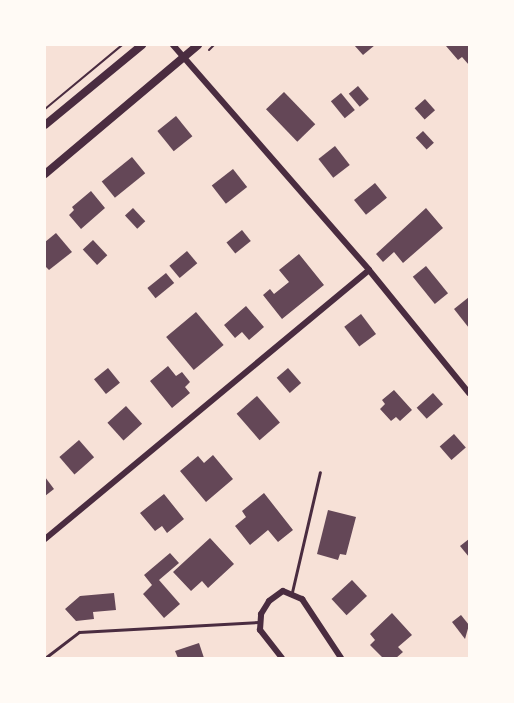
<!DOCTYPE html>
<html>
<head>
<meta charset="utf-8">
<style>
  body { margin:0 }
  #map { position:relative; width:514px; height:703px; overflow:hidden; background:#f7e1d7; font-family:"PT Sans Narrow",sans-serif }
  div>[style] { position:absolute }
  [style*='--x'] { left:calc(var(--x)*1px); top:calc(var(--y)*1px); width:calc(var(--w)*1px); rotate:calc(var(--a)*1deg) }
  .building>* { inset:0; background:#644757; transform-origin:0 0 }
  .path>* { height:2px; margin:-1px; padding:0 1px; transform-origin:1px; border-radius:1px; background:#4a2c40 }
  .service>* { height:3px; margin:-1.5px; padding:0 1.5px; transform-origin:1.5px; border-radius:1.5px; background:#4a2c40 }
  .minor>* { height:6px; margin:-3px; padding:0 3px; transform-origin:3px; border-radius:3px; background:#4a2c40 }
  .tertiary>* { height:8px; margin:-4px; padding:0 4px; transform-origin:4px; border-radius:4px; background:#4a2c40 }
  span { translate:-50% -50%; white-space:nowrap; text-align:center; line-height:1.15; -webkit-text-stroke:6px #fffaf5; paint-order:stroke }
  .frame { position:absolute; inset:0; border:46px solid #fffaf5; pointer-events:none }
</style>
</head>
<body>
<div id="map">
  <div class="building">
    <i style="clip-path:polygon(354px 45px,375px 45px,363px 55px)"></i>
    <i style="clip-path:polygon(469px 45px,469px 65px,462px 57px,458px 60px,446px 46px)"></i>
    <i style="left:358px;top:86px;width:17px;height:12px;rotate:50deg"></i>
    <i style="left:284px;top:92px;width:45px;height:25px;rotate:46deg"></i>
    <i style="left:341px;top:93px;width:22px;height:13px;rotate:51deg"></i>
    <i style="left:425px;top:99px;width:15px;height:14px;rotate:48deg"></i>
    <i style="left:176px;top:116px;width:26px;height:24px;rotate:51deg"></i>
    <i style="left:423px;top:131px;width:16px;height:10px;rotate:47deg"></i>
    <i style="left:335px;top:146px;width:24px;height:21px;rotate:52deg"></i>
    <i style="left:132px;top:157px;width:21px;height:39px;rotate:51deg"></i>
    <i style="left:233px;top:169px;width:23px;height:27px;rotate:52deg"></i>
    <i style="left:375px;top:183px;width:19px;height:27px;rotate:51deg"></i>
    <i style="clip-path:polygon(91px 191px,105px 208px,81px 229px,69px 215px,74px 210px,72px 207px)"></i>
    <i style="left:133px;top:208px;width:18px;height:11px;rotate:47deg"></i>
    <i style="clip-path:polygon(426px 208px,443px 228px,403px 263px,394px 252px,383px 262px,376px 254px)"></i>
    <i style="left:242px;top:230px;width:14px;height:20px;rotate:51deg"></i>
    <i style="clip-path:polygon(56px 233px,72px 252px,49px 270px,45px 266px,45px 242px)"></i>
    <i style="left:93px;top:240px;width:21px;height:14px;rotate:47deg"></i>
    <i style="left:187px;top:251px;width:16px;height:23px;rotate:50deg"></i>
    <i style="clip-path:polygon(299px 254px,324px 285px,282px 319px,263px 295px,270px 289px,274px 294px,289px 282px,279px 270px)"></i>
    <i style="left:426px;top:266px;width:35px;height:17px;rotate:51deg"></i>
    <i style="left:166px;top:273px;width:13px;height:24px;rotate:51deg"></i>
    <i style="clip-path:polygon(469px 297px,469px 328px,454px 309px)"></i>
    <i style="clip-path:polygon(246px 306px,264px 327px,249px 340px,242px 332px,235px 338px,224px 325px)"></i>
    <i style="left:196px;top:312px;width:43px;height:39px;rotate:50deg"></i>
    <i style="left:361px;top:314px;width:25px;height:21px;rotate:53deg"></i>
    <i style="clip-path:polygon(168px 366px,176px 376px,182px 372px,190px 382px,185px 387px,190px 393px,172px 408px,150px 381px)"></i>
    <i style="left:108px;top:368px;width:19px;height:18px;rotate:51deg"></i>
    <i style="left:288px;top:368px;width:20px;height:15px;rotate:49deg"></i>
    <i style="clip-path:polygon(394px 390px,412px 410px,400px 421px,396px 417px,391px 421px,380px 409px,385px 404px,382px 400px)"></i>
    <i style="left:433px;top:393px;width:15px;height:22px;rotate:48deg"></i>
    <i style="left:257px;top:396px;width:35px;height:27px;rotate:49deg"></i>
    <i style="left:126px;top:406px;width:24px;height:25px;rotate:48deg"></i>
    <i style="left:454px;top:434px;width:18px;height:19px;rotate:49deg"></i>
    <i style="left:79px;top:440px;width:23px;height:26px;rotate:49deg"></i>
    <i style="clip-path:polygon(213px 455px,233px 479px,206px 502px,180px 471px,198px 456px,204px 463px)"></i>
    <i style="clip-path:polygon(45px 477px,54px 489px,45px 496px)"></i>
    <i style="clip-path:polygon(264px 493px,293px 530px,278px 542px,268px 530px,250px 545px,235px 526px,246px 517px,242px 511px)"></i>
    <i style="clip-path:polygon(164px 494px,184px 519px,167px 533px,162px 526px,155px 531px,140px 513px)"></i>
    <i style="clip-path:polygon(328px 510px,356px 517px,346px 555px,340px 554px,338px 560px,317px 554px)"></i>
    <i style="clip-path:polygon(210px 538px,234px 564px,208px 588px,202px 581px,191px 591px,173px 572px)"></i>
    <i style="clip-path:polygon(469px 539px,469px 557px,460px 546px)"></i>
    <i style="clip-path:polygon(170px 553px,179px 563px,159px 580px,180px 604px,164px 618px,143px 594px,152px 585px,144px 575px)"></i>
    <i style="left:352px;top:580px;width:22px;height:28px;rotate:47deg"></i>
    <i style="clip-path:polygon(114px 593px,116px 610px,93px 612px,94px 619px,76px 621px,65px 609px,80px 596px)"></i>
    <i style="clip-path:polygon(392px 613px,412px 635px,398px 647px,403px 652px,396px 658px,383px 658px,370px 645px,375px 640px,370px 634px)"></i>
    <i style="clip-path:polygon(461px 615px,469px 625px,465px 639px,452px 622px)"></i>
    <i style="clip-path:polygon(199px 643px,204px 658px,178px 658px,175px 651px)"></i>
  </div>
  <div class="path">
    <i style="--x:209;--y:50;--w:7;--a:-45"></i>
    <i style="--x:45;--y:109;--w:100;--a:-39.7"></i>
  </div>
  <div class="service">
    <i style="--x:292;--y:592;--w:123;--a:-76.9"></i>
    <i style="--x:45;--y:658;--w:43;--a:-37.4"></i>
    <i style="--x:79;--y:632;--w:180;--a:-3.2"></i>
  </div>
  <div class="minor">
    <i style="--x:173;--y:45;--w:298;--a:48.9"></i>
    <i style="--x:369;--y:270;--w:159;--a:50.9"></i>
    <i style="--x:45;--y:539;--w:421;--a:-39.7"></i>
    <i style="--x:282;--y:658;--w:36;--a:-128"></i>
    <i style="--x:260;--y:630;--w:16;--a:-86"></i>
    <i style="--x:261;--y:614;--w:15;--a:-58"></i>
    <i style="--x:269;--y:601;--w:17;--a:-36"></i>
    <i style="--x:283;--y:591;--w:21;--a:23"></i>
    <i style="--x:302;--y:599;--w:71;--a:56.5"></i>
  </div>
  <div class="tertiary">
    <i style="--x:45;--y:125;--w:126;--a:-39.5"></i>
    <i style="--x:45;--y:174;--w:200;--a:-40.1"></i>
  </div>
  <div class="frame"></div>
</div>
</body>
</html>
